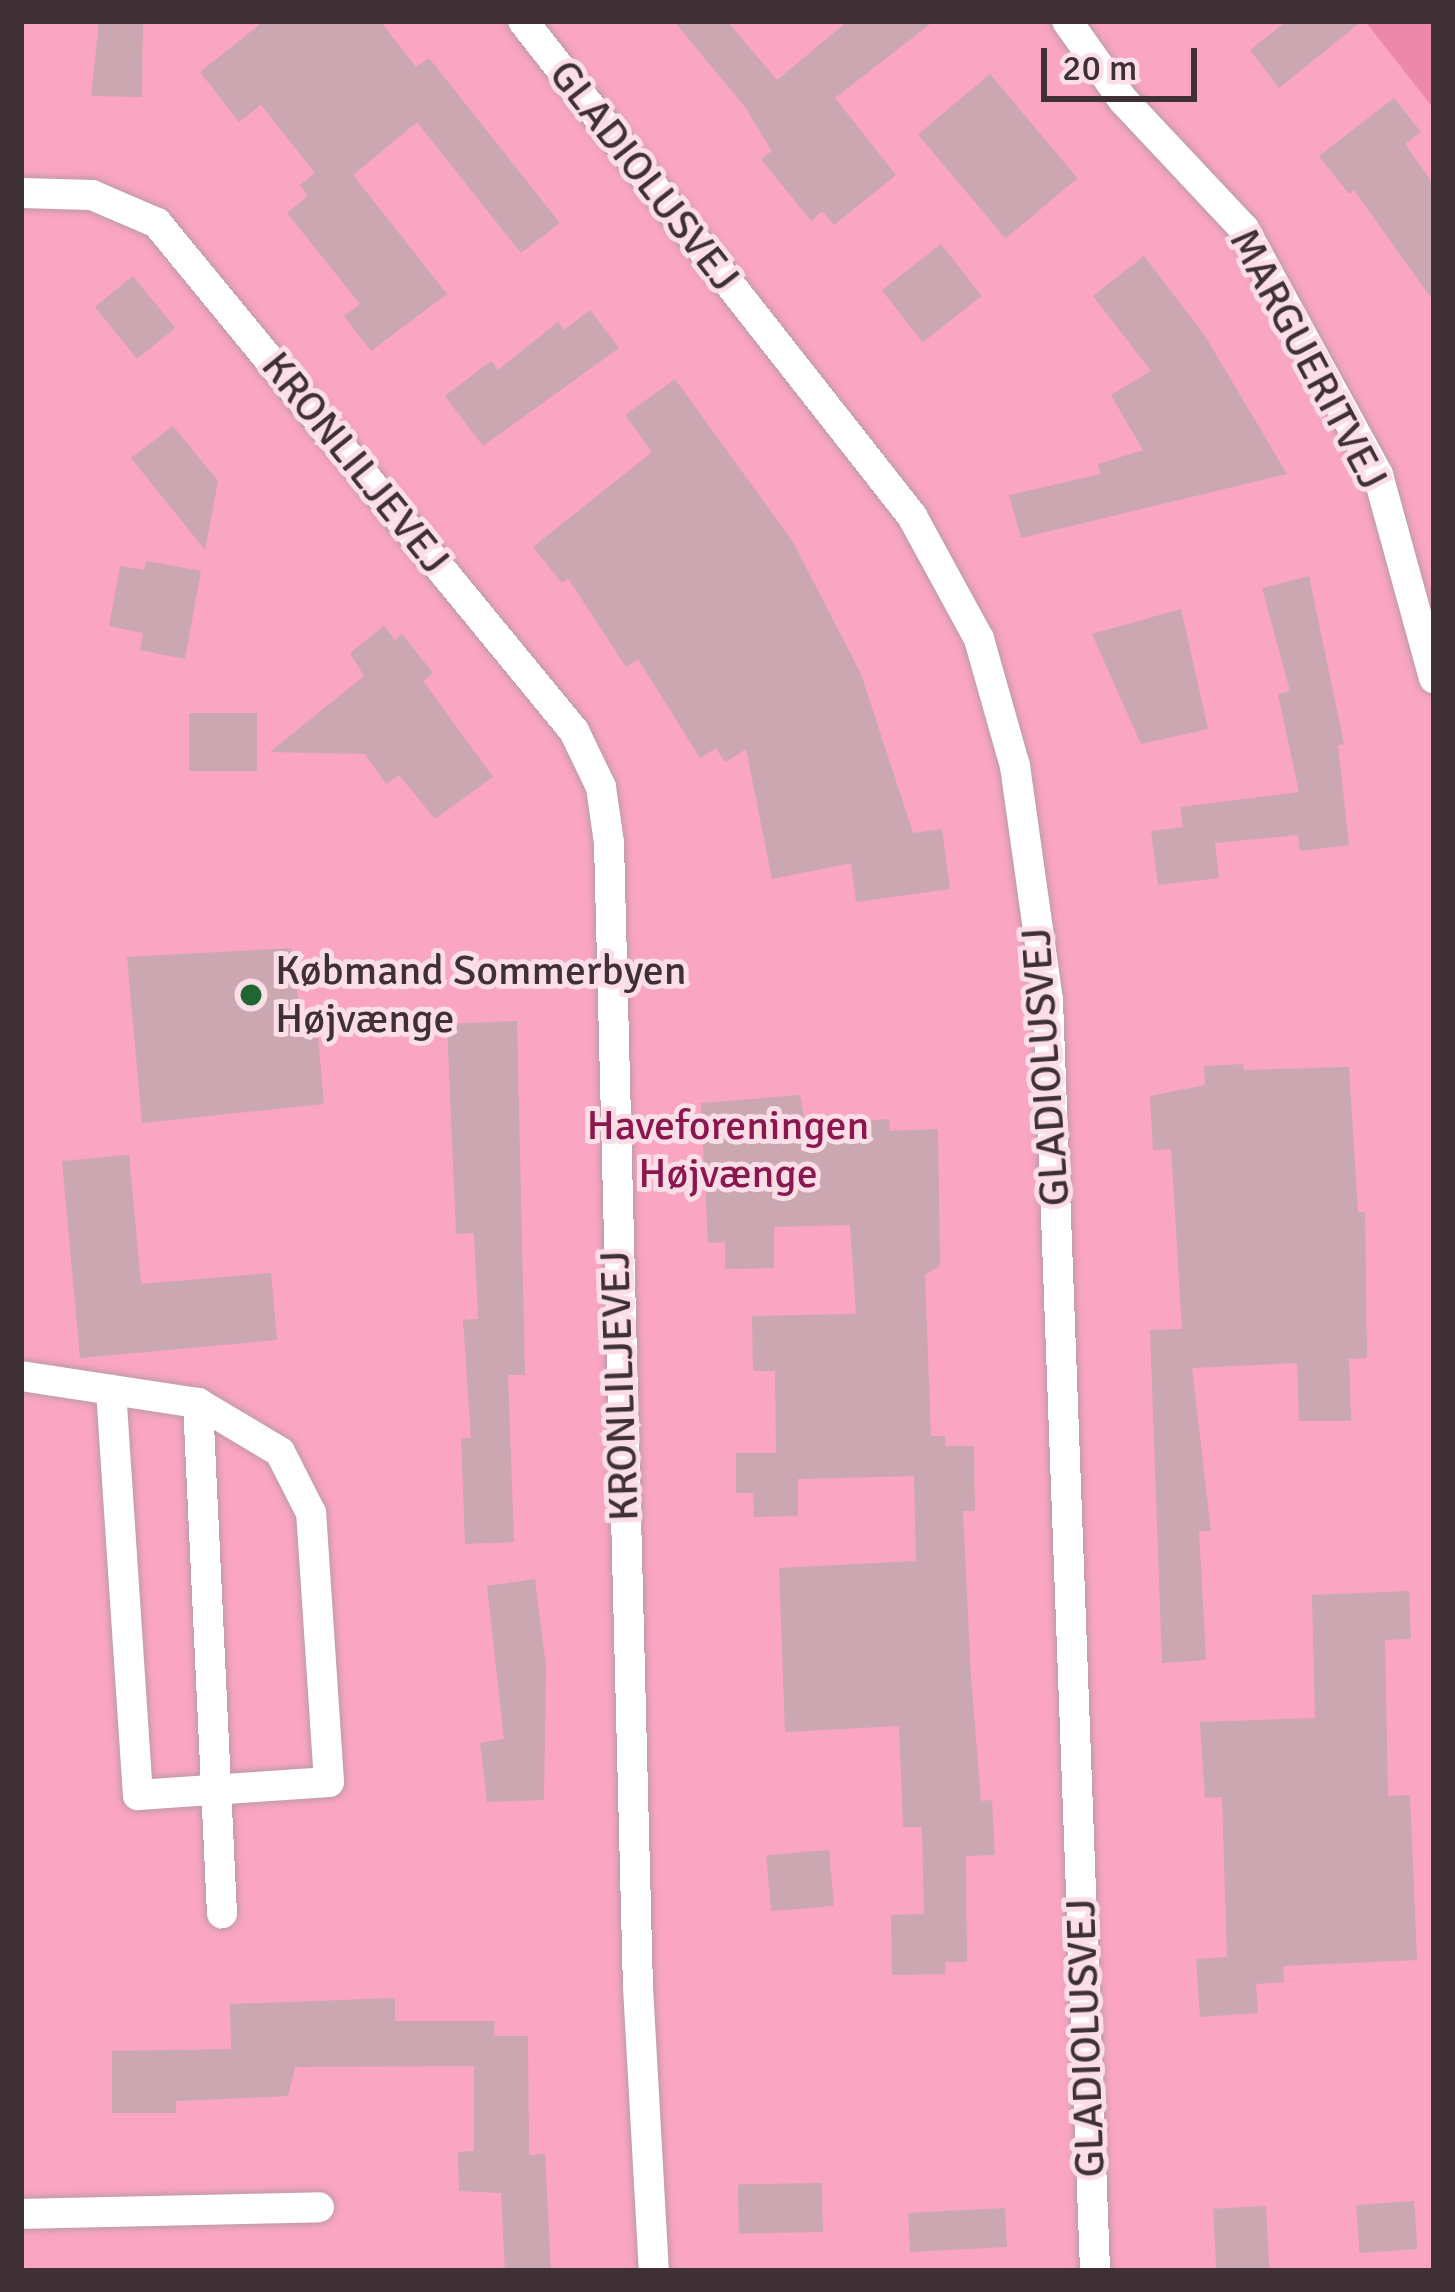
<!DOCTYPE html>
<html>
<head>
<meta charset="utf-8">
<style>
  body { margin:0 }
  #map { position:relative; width:1455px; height:2292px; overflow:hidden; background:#fcdee7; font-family:Signika,sans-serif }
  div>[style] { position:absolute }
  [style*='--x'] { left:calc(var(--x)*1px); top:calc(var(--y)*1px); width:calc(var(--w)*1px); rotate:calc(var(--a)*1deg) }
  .green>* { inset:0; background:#faa5c1; transform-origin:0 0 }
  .forest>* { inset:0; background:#ec89ab }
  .building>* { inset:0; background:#caa7b1; transform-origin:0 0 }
  .roads { filter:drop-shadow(0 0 3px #bd9aa5) drop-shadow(0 0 3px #bd9aa5) }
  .lane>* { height:30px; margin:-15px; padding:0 15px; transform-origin:15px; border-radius:15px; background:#fff }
  .dots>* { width:33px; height:33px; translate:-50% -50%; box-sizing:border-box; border:6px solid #fcdee7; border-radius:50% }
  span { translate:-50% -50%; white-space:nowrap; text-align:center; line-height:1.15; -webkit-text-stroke:10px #fcdee7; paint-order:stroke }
  .street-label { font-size:42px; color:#3e3034 }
  .poi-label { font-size:42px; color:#3e3034 }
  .left { translate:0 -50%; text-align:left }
  .park-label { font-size:42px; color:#8c174e }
  .frame { position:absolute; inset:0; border:24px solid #3e3034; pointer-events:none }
  .scale { position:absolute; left:1041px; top:48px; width:156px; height:54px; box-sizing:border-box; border:6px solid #3e3034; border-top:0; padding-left:15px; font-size:36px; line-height:42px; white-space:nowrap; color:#3e3034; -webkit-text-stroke:9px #fcdee7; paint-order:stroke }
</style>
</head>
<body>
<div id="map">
  <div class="green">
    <i style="left:21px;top:21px;width:1413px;height:2250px"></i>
  </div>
  <div class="forest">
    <i style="clip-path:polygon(1365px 21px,1434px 21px,1434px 109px)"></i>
  </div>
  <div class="building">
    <i style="clip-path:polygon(99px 21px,143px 21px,142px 97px,91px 96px)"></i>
    <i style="clip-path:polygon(264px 21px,380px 21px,416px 67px,429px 58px,560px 223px,521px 253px,417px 122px,353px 175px,447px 294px,371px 351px,344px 316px,360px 304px,287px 213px,308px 196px,300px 185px,315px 173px,261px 105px,239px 122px,200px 72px)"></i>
    <i style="clip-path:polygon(674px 21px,727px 21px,777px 80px,848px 21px,934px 21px,835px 98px,896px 175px,834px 225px,822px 211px,811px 221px,761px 159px,772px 151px,745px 107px)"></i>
    <i style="clip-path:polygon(1287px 21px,1362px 21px,1279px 88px,1250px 50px)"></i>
    <i style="left:990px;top:74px;width:136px;height:94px;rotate:50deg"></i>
    <i style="clip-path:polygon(1394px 98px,1421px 132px,1405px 144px,1434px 185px,1434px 302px,1354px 190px,1349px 194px,1319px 156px)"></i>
    <i style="left:941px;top:244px;width:66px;height:75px;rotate:52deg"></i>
    <i style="clip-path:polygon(1144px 256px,1205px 336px,1287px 474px,1021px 538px,1009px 495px,1101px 474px,1098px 464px,1143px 450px,1111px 395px,1151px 371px,1093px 296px)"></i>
    <i style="left:133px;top:276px;width:67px;height:49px;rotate:51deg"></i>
    <i style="clip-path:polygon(590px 310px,619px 348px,483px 446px,445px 396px,491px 361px,498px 370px,558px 322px,564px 330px)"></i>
    <i style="clip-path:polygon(675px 379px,793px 542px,861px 674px,913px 833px,942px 829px,950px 889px,856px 902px,851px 863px,772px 879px,746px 749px,725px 762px,716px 748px,700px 758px,638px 659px,626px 667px,568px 578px,562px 583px,533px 547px,652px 452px,625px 415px)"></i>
    <i style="clip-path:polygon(173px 426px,218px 481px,205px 550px,131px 458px)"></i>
    <i style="clip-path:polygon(146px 561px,201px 571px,185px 659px,140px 650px,143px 633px,109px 626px,120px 566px,144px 570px)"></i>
    <i style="clip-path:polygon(1309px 576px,1344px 744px,1338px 745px,1349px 845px,1300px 851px,1298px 835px,1215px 843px,1219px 878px,1158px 885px,1151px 831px,1183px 827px,1180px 807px,1299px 792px,1278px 694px,1290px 691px,1262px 588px)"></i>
    <i style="clip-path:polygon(1181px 609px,1208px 729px,1141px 744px,1092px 634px)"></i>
    <i style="clip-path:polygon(384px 626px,395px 640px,402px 634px,433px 673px,423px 681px,493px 777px,435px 819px,399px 775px,386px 784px,365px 754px,270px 752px,364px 676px,350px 653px)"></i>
    <i style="left:189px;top:713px;width:68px;height:58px"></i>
    <i style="clip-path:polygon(291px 948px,302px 1027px,317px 1025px,324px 1104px,142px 1123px,127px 957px)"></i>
    <i style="clip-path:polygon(517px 1021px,525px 1375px,508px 1375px,514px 1542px,465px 1544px,461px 1438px,471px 1438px,463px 1320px,478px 1319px,474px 1233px,456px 1234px,447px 1024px)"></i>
    <i style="clip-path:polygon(1243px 1064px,1244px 1070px,1349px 1067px,1358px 1212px,1365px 1212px,1367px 1358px,1349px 1359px,1351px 1421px,1299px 1421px,1297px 1363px,1192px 1368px,1211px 1531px,1199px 1531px,1206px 1660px,1162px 1663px,1150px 1330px,1182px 1329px,1171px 1149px,1153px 1150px,1150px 1096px,1205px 1085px,1204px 1066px)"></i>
    <i style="clip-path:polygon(800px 1095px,806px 1126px,889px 1119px,890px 1131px,938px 1129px,940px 1266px,925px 1275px,931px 1436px,945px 1436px,945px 1446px,974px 1446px,975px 1511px,963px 1511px,971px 1677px,981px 1801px,992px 1800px,995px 1855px,966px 1856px,967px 1962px,945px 1962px,945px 1974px,892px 1975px,891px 1915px,924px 1914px,922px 1827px,903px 1827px,899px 1726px,785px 1732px,779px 1568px,916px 1561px,914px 1476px,798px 1479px,798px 1516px,754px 1517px,753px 1493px,736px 1493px,736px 1453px,776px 1453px,775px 1371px,753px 1371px,752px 1316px,856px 1314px,850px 1225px,774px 1227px,774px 1268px,725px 1269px,725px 1242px,708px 1243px,701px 1103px)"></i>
    <i style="clip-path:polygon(129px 1155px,141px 1284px,271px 1273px,277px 1340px,80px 1358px,62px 1161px)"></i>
    <i style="clip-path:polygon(535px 1579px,546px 1666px,544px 1800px,487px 1802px,480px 1743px,504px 1739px,487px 1586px)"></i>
    <i style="clip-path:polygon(1409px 1591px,1411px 1639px,1385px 1640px,1388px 1796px,1410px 1795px,1417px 1960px,1283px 1966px,1284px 1982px,1256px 1984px,1258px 2013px,1200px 2017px,1196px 1959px,1227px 1957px,1222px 1797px,1205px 1798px,1200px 1722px,1315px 1718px,1312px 1595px)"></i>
    <i style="left:829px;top:1850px;width:56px;height:63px;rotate:85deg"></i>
    <i style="clip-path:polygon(395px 1998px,395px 2021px,495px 2021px,494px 2036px,528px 2036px,529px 2155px,545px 2154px,551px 2271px,505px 2271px,501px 2193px,459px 2191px,458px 2152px,474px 2151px,474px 2066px,295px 2067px,288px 2096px,176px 2101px,176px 2113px,112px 2113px,112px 2051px,231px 2049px,230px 2004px)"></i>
    <i style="left:822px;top:2183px;width:49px;height:84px;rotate:89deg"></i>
    <i style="left:1414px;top:2201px;width:48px;height:58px;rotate:86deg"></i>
    <i style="left:1266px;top:2206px;width:62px;height:53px;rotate:87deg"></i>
    <i style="left:1005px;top:2208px;width:39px;height:97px;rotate:87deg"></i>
  </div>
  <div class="roads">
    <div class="lane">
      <i style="--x:523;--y:21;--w:630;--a:51.84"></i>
      <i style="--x:912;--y:516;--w:140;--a:61.4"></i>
      <i style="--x:979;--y:639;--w:132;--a:74.2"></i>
      <i style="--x:1015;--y:766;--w:236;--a:82"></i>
      <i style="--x:1048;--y:1000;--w:1272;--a:87.88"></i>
      <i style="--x:1067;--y:21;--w:97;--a:54.7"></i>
      <i style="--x:1123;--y:100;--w:177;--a:46.8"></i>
      <i style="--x:1244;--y:229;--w:280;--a:61.4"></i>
      <i style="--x:1378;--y:475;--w:211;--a:74.6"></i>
      <i style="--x:21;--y:193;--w:71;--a:1.6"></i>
      <i style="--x:92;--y:195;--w:71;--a:23.3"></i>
      <i style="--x:157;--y:223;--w:657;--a:50.62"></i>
      <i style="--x:574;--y:731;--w:62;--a:64.3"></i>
      <i style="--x:601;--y:787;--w:57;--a:81.9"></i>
      <i style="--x:609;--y:843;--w:1144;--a:88.55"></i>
      <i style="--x:638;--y:1987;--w:284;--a:86.8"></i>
      <i style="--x:21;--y:1376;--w:179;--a:8.7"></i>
      <i style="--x:198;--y:1403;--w:511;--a:87.31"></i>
      <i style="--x:111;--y:1390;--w:406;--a:86.2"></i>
      <i style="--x:138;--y:1795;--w:191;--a:-3.9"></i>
      <i style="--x:329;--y:1782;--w:270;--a:-93.8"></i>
      <i style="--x:311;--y:1513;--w:68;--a:-116.9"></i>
      <i style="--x:280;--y:1452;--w:96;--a:-149.1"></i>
      <i style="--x:21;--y:2214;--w:298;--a:-1.3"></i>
    </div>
  </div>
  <div class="dots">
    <i style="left:251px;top:995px;background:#206632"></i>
  </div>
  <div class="street-label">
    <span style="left:644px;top:176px;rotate:52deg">GLADIOLUSVEJ</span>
    <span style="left:1308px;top:359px;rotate:62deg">MARGUERITVEJ</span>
    <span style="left:355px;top:463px;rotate:51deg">KRONLILJEVEJ</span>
    <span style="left:1046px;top:1067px;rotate:-94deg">GLADIOLUSVEJ</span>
    <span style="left:620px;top:1386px;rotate:-92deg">KRONLILJEVEJ</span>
    <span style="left:1086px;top:2038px;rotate:-92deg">GLADIOLUSVEJ</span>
  </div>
  <div class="poi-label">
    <span class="left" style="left:275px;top:995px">Købmand Sommerbyen<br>Højvænge</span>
  </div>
  <div class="park-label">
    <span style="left:728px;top:1150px">Haveforeningen<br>Højvænge</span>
  </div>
  <div class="frame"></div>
  <div class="scale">20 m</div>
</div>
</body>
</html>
